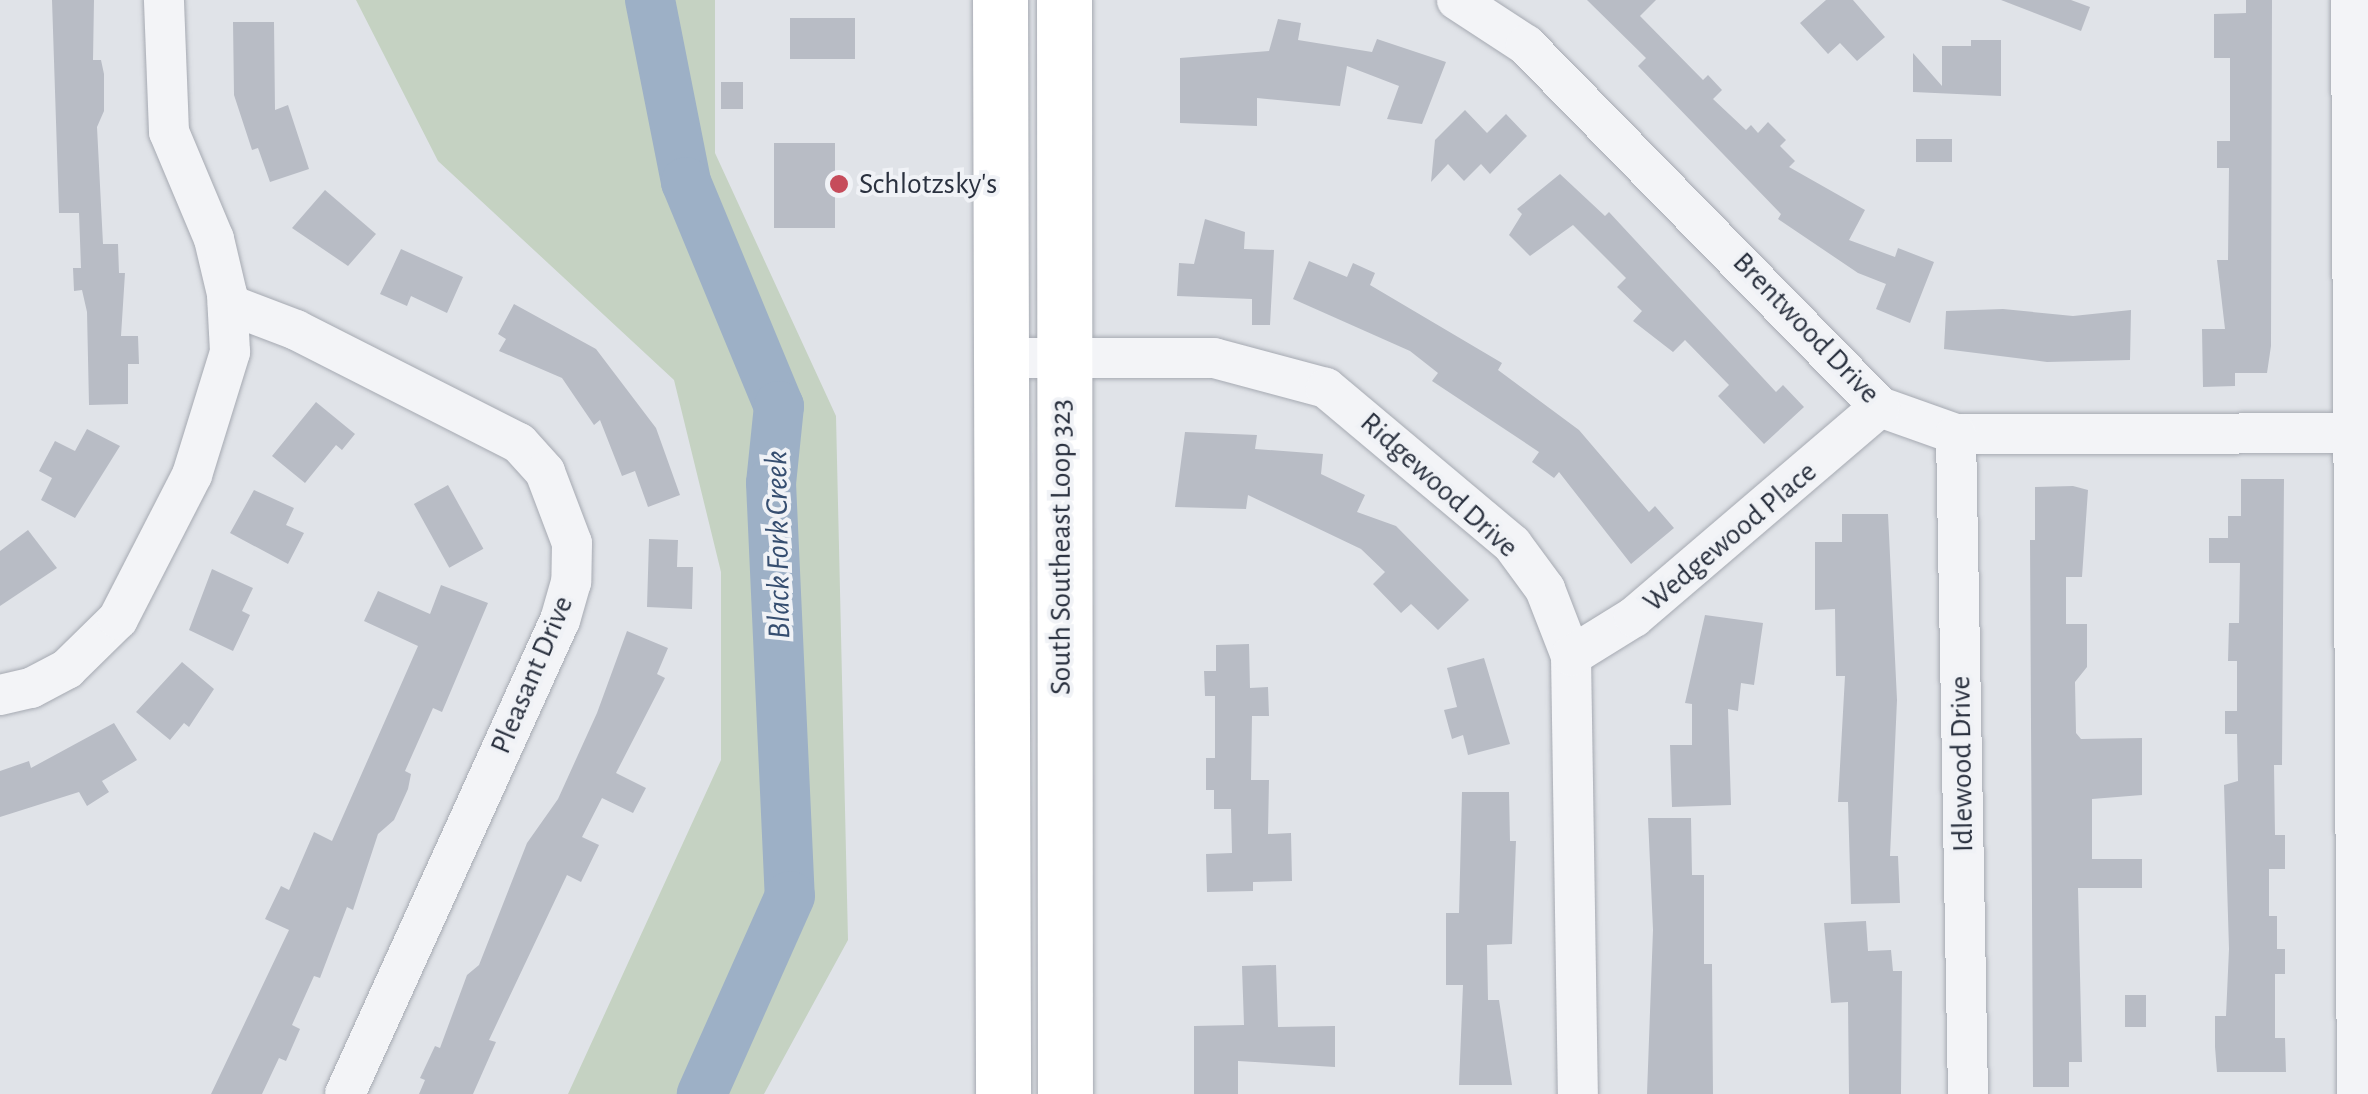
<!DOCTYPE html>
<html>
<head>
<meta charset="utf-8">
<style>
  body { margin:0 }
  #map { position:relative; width:2368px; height:1094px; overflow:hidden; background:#e0e3e8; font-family:"Alegreya Sans",sans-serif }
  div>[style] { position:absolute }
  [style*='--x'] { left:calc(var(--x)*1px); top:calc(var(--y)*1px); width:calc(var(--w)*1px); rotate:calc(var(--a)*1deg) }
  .green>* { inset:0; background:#c5d2c2 }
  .river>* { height:50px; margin:-25px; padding:0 25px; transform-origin:25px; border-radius:25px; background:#9db0c6 }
  .building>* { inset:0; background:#b8bcc5; transform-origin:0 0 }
  .roads { filter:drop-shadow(0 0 2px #a6aab2) drop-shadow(0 0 2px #a6aab2) }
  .minor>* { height:40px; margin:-20px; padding:0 20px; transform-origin:20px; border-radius:20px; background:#f3f4f7 }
  .highway>* { height:55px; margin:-27.5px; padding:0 27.5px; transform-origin:27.5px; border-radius:27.5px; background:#fff }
  .dots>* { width:28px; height:28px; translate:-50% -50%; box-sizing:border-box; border:5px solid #f0f2f6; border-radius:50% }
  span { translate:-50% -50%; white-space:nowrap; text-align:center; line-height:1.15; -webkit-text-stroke:8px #f0f2f6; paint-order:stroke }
  .poi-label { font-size:30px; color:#2a313f }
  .left { translate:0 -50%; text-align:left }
  .street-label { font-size:30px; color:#2a313f }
  .water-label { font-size:32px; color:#364e70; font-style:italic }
</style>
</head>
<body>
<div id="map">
  <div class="green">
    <i style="clip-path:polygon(356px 0,715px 0,715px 153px,836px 416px,848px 940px,764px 1094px,568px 1094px,721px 760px,721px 572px,674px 380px,438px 161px)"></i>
  </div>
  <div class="river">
    <i style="--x:650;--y:0;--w:186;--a:78.8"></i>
    <i style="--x:686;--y:182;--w:243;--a:67.5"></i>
    <i style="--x:779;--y:406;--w:77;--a:95.9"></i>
    <i style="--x:771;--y:483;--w:413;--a:87.4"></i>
    <i style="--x:790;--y:896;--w:217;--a:114"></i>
  </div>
  <div class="building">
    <i style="clip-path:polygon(52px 0,94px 0,93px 60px,101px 60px,104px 74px,104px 111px,97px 127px,103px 244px,118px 244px,119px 273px,125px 273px,121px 336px,138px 336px,139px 364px,128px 364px,128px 404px,89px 405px,87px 312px,82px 290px,74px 291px,73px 268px,81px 268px,79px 213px,59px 213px)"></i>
    <i style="clip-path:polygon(1587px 0,1656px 0,1640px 16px,1703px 80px,1708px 75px,1722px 90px,1713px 99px,1746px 130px,1751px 125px,1758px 133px,1768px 122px,1786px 140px,1780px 146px,1795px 161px,1789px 167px,1865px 210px,1849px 240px,1895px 257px,1898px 248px,1934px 262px,1910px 323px,1876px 309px,1886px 284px,1858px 273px,1778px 219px,1781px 214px,1638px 66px,1646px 58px)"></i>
    <i style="clip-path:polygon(1826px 0,1853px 0,1885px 37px,1857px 61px,1840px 43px,1828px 54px,1800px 23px)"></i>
    <i style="clip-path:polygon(2001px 0,2071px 0,2090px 7px,2081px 31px)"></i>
    <i style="clip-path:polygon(2246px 0,2272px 0,2271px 346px,2267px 373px,2235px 373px,2235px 386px,2203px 387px,2202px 329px,2225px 329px,2217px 260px,2228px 260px,2229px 168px,2217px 168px,2217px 141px,2230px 141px,2230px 58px,2214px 58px,2214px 14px,2246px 13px)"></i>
    <i style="left:790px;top:18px;width:65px;height:41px"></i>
    <i style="clip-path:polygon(1278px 19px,1301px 23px,1298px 40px,1372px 52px,1377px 39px,1446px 62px,1422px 124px,1387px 119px,1399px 86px,1347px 66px,1340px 106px,1257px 98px,1257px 126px,1180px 123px,1180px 58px,1269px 51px)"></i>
    <i style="clip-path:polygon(233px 22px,274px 22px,275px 110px,288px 105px,309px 169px,270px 182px,258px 148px,252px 150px,234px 95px)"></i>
    <i style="clip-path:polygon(1971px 40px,2001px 40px,2001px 96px,1913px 92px,1913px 53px,1942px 86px,1942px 46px,1971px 46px)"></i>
    <i style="left:721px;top:82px;width:22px;height:27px"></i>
    <i style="clip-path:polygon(1465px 110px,1487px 133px,1506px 114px,1527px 136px,1490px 174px,1481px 164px,1464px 181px,1448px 164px,1431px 182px,1435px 140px)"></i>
    <i style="left:1916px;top:139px;width:36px;height:23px"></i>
    <i style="left:774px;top:143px;width:61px;height:85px"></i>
    <i style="clip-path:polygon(1560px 174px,1605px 216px,1609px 212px,1776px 392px,1783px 385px,1804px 407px,1764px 444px,1718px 396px,1729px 385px,1685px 340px,1673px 352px,1633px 321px,1642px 311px,1617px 287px,1626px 278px,1573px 225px,1530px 256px,1509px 235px,1522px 214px,1517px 209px)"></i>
    <i style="clip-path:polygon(325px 190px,376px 234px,348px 266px,292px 228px)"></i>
    <i style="clip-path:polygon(1205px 219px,1245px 232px,1244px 249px,1274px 250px,1270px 325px,1252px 325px,1252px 299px,1177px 296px,1179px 263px,1194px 264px)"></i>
    <i style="clip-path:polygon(401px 249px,463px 277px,447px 313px,411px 296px,407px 306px,380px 294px)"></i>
    <i style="clip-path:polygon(1309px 261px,1347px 277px,1353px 263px,1375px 273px,1370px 285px,1502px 363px,1498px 370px,1579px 430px,1649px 512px,1655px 506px,1674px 528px,1631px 564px,1559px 472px,1554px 478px,1532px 462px,1539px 452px,1432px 381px,1438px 373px,1410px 351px,1293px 299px)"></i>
    <i style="clip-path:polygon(514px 304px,596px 349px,656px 428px,680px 495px,648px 507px,635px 471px,622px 476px,600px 420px,594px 425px,562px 378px,499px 351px,506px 339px,498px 334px)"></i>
    <i style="clip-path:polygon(2003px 309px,2073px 316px,2131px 310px,2130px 360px,2047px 362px,1944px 349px,1946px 311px)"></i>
    <i style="clip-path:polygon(316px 402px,355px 434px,342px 450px,336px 445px,305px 483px,272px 456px)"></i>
    <i style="clip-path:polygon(87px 429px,120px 446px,75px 518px,41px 500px,52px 478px,39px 471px,55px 441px,75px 451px)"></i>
    <i style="clip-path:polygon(1185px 432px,1257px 435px,1255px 449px,1323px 454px,1321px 474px,1365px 495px,1357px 512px,1396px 526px,1469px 600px,1438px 630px,1411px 604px,1401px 613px,1373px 584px,1385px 572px,1361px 549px,1248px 495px,1246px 509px,1175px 507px)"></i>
    <i style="clip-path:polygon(2241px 479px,2284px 479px,2282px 765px,2274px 765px,2275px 835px,2285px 835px,2285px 869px,2269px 869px,2269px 916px,2277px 916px,2277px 949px,2285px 949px,2285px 974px,2275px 974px,2275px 1038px,2285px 1038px,2286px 1072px,2217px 1072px,2215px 1047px,2215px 1016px,2226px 1016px,2229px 949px,2224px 785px,2238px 781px,2237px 734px,2225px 734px,2225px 711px,2237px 711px,2237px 661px,2228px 661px,2229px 623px,2239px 623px,2240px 563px,2209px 563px,2209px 538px,2228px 538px,2228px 516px,2241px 516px)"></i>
    <i style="left:448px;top:485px;width:73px;height:39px;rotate:61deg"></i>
    <i style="clip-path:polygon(2073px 486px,2088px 490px,2082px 577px,2066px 577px,2066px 624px,2087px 624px,2087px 667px,2075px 682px,2076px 733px,2081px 739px,2142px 738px,2142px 795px,2092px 799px,2092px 859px,2142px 859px,2142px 888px,2078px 888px,2082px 1062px,2069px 1062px,2069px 1087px,2033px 1087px,2030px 540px,2035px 540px,2035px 487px)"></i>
    <i style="clip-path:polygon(254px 490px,294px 508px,286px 525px,304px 533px,288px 564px,230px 533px)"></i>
    <i style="clip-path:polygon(1842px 514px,1888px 514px,1897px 700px,1890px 856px,1898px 856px,1900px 903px,1851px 904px,1848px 802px,1838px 802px,1845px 676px,1836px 676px,1835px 609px,1815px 610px,1815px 542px,1842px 542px)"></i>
    <i style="clip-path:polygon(28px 530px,57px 568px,0 606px,0 551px)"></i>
    <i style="clip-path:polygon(649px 539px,678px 540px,677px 567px,693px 567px,692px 609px,647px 607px)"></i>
    <i style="clip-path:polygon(212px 569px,253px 588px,242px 611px,250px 615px,233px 651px,189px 630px)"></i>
    <i style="clip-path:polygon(441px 585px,488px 603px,442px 712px,433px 708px,405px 771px,411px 774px,408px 789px,394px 820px,378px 834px,353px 910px,347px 907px,320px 978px,314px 976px,292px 1025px,300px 1029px,286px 1061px,279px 1058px,262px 1094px,211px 1094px,289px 930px,265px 919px,281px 886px,289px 890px,314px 832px,332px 841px,418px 646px,364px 621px,378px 591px,430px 614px)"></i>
    <i style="clip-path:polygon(1705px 615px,1763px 623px,1754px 685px,1741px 683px,1738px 711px,1728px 709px,1731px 805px,1672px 807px,1670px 745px,1692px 745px,1692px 704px,1685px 703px)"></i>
    <i style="clip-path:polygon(627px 631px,668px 648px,657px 674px,665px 678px,616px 773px,646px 788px,633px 813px,602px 798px,582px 837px,599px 845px,581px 882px,567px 875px,489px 1040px,496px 1042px,473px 1094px,419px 1094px,425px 1080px,420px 1078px,435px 1046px,440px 1048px,467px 975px,479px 965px,527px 843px,558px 799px,597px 713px)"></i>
    <i style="clip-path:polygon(1249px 644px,1250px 688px,1268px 687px,1269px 716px,1252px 716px,1251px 780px,1269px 780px,1268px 834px,1291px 833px,1292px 881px,1253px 882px,1253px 891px,1207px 892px,1206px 854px,1232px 853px,1231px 809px,1214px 809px,1214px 790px,1206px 790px,1206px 758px,1215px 758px,1215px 696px,1205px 696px,1204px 671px,1216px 671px,1216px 645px)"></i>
    <i style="clip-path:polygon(1484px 658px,1510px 744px,1468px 755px,1463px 735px,1452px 739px,1444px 710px,1457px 707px,1447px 668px)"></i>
    <i style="clip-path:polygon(182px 662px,214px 689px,189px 727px,184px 723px,170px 740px,136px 712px)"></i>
    <i style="clip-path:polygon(114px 723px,137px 760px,102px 781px,109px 792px,87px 806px,79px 792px,0 817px,0 771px,29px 761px,31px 768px)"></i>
    <i style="clip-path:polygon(1462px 792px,1509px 792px,1510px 841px,1516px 841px,1512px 944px,1487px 945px,1488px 1000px,1499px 1000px,1512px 1085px,1459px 1085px,1463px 985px,1446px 985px,1446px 913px,1459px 913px)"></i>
    <i style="clip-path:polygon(1648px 818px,1691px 818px,1692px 875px,1704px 875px,1704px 964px,1712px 964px,1713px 1094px,1647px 1094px,1653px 930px)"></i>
    <i style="clip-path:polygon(1866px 921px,1868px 951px,1891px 950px,1893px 971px,1902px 971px,1901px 1094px,1849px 1094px,1848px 1002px,1831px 1003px,1824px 923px)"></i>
    <i style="clip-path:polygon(1276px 965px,1278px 1027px,1335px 1026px,1335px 1067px,1238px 1061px,1238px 1094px,1194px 1094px,1194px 1026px,1244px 1025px,1242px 966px)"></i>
    <i style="left:2146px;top:995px;width:32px;height:21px;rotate:90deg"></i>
  </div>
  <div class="roads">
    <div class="minor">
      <i style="--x:1457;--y:0;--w:82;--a:33.1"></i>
      <i style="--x:1526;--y:45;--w:506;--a:45.64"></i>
      <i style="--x:1880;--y:407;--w:81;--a:19.6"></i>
      <i style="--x:1956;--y:434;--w:412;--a:-0.1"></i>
      <i style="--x:2351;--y:0;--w:1094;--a:89.69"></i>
      <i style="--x:228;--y:304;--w:73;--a:20.9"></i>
      <i style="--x:296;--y:330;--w:250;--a:26.9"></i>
      <i style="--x:519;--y:443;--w:39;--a:48"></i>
      <i style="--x:545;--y:472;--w:76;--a:69.2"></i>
      <i style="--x:572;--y:543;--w:39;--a:91"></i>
      <i style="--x:571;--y:582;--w:40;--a:106"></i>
      <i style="--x:560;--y:620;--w:520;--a:114.4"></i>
      <i style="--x:1001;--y:358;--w:213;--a:0"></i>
      <i style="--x:1214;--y:358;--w:116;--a:15"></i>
      <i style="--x:1326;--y:388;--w:243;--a:40"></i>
      <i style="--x:1512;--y:544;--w:56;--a:53.7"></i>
      <i style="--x:1545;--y:589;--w:72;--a:68.8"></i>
      <i style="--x:1571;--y:656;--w:438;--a:89.1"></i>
      <i style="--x:1956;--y:434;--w:660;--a:88.96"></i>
      <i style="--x:1571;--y:656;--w:74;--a:-31.8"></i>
      <i style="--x:1634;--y:617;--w:323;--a:-40.5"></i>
      <i style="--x:0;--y:695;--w:32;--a:-13"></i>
      <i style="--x:31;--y:688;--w:41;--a:-27.8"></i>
      <i style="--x:67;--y:669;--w:71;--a:-44.4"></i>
      <i style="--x:118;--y:619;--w:162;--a:-62.8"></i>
      <i style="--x:192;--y:475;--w:129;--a:-72.8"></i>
      <i style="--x:230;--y:352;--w:58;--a:-93"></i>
      <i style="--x:227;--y:294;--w:57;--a:-103.3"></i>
      <i style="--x:214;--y:239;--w:116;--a:-112.8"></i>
      <i style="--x:169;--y:132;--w:132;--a:-92.2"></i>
    </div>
    <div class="highway">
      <i style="--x:1000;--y:0;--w:1094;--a:89.84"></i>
      <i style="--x:1064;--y:0;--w:1094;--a:89.95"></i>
    </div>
  </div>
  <div class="dots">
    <i style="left:839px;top:184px;background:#c64c5b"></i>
  </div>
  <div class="poi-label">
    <span class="left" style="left:859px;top:184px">Schlotzsky's</span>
  </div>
  <div class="street-label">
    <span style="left:1806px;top:328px;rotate:46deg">Brentwood Drive</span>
    <span style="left:1439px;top:485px;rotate:42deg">Ridgewood Drive</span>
    <span style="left:1730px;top:537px;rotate:-40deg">Wedgewood Place</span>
    <span style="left:1061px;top:547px;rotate:-90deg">South Southeast Loop 323</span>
    <span style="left:532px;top:675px;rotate:-67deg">Pleasant Drive</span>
    <span style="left:1962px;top:764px;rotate:-91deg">Idlewood Drive</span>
  </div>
  <div class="water-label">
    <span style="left:778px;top:545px;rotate:-91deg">Black Fork Creek</span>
  </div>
</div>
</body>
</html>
